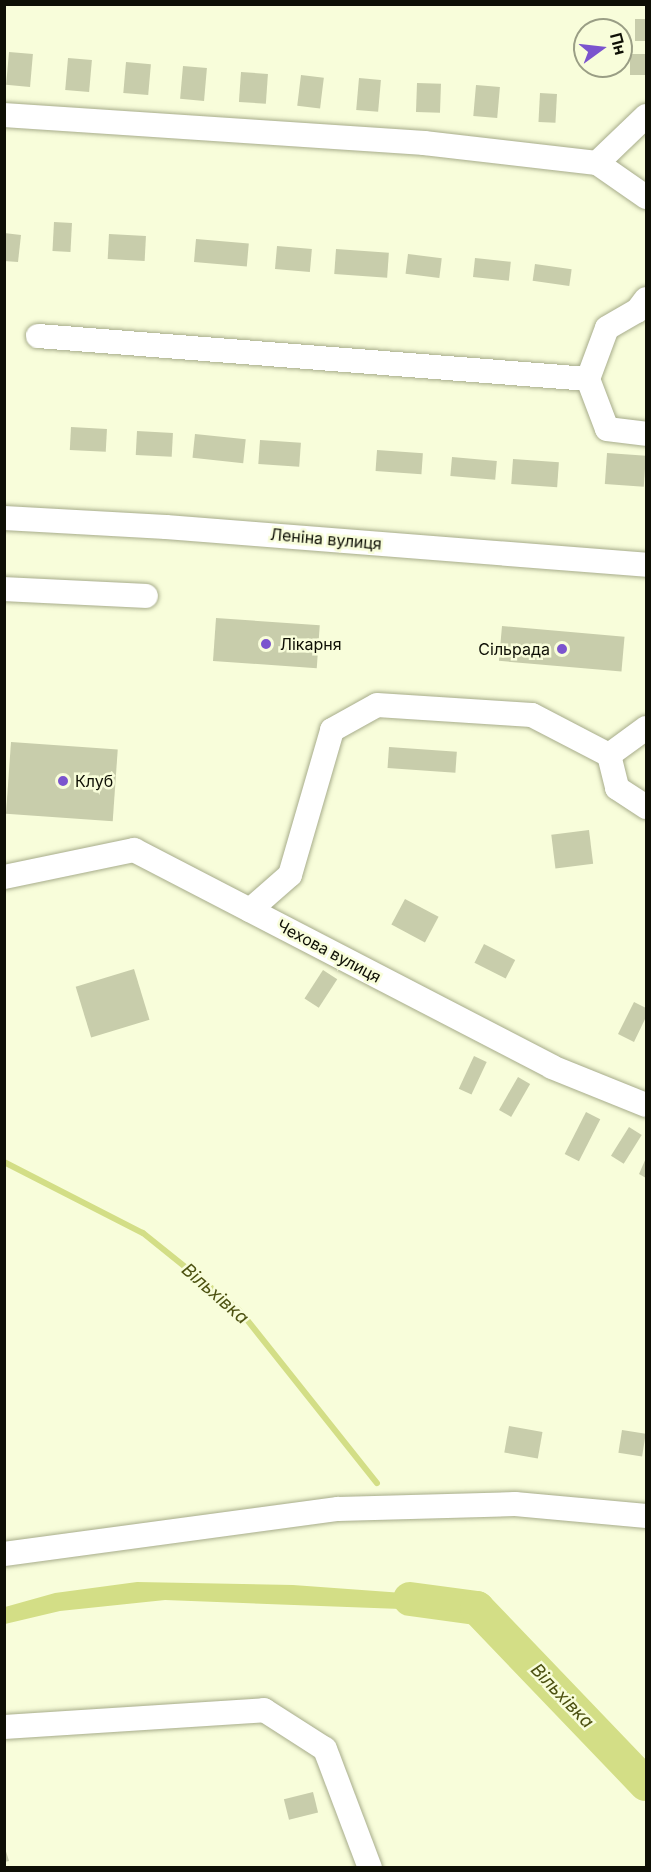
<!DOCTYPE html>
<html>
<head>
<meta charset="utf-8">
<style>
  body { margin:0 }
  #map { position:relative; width:651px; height:1872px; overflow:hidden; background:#f8fdda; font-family:Inter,sans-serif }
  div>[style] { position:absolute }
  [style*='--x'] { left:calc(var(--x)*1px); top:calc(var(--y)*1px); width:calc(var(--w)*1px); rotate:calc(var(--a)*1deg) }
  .water>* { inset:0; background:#d3de86 }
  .stream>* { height:6px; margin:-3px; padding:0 3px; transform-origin:3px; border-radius:3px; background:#d3de86 }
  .river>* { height:34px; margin:-17px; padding:0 17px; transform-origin:17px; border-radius:17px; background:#d3de86 }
  .building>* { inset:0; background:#c8cdab; transform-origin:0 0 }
  .roads { filter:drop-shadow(0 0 2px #a7ac8b) drop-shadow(0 0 2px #a7ac8b) }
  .minor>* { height:24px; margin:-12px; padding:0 12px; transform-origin:12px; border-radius:12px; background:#fff }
  .dots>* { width:16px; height:16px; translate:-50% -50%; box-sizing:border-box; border:3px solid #f8fdda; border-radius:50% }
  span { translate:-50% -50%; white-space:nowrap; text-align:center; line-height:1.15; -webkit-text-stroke:5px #f8fdda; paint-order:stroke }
  .street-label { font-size:16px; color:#0e0f05 }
  .poi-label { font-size:16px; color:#0e0f05 }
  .left { translate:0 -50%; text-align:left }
  .right { translate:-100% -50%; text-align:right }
  .water-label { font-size:18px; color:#4c5110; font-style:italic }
  .frame { position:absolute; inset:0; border:6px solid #0e0f05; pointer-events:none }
  .north { position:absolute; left:573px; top:18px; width:60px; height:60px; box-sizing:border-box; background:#f8fdda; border:2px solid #9a9e85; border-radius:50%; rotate:75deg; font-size:16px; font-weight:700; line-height:24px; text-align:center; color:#0e0f05 }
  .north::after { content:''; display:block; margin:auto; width:21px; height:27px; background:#7b54ce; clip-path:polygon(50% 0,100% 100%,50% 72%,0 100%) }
</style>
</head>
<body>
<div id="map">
  <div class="water">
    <i style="clip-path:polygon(137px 1582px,293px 1585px,458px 1597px,454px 1611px,165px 1600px,60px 1611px,5px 1624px,5px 1607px,55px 1593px)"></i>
  </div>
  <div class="stream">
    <i style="--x:4;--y:1162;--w:156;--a:27.1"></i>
    <i style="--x:143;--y:1233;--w:124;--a:38.8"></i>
    <i style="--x:240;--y:1311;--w:220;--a:51.5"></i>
  </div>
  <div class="river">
    <i style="--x:410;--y:1599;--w:68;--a:7.7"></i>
    <i style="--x:477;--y:1608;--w:244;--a:46.2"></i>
  </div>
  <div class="building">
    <i style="left:646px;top:19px;width:22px;height:11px;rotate:90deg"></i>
    <i style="left:9px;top:52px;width:24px;height:33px;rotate:5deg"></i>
    <i style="left:646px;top:54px;width:21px;height:16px;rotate:90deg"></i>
    <i style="left:68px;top:58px;width:24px;height:32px;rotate:5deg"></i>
    <i style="left:126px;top:62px;width:25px;height:31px;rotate:5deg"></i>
    <i style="left:183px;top:66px;width:24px;height:33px;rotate:5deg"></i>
    <i style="left:241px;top:72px;width:27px;height:30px;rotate:4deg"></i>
    <i style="left:301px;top:75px;width:23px;height:31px;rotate:7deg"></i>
    <i style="left:359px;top:78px;width:22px;height:32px;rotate:5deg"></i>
    <i style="left:417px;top:83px;width:24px;height:29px;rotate:2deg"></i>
    <i style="left:476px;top:85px;width:24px;height:31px;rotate:5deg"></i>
    <i style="left:540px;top:93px;width:17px;height:29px;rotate:3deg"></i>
    <i style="left:54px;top:222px;width:18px;height:29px;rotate:3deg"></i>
    <i style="clip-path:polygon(4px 233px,21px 235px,18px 262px,4px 261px)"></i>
    <i style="left:109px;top:234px;width:37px;height:25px;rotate:3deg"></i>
    <i style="left:196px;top:239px;width:53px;height:23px;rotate:5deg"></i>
    <i style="left:277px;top:246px;width:35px;height:23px;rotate:5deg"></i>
    <i style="left:336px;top:249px;width:53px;height:25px;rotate:4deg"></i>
    <i style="left:408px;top:254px;width:34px;height:20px;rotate:7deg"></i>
    <i style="left:475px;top:258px;width:36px;height:19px;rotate:6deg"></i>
    <i style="left:535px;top:264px;width:37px;height:17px;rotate:8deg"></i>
    <i style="left:71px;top:427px;width:36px;height:23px;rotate:3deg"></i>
    <i style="left:137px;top:431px;width:36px;height:24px;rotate:3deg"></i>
    <i style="left:195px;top:434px;width:51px;height:24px;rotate:6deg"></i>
    <i style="left:260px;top:440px;width:41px;height:24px;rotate:4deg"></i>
    <i style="left:377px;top:450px;width:46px;height:21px;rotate:4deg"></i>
    <i style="left:607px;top:453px;width:39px;height:31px;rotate:4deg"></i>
    <i style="left:452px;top:457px;width:45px;height:19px;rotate:5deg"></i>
    <i style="left:513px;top:459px;width:46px;height:25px;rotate:4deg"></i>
    <i style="left:216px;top:618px;width:104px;height:43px;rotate:4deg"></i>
    <i style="left:502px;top:626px;width:123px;height:35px;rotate:5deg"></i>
    <i style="left:11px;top:742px;width:107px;height:72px;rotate:4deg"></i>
    <i style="left:389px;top:747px;width:68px;height:21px;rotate:4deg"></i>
    <i style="left:589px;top:830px;width:34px;height:38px;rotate:83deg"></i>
    <i style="left:405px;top:899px;width:38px;height:29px;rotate:28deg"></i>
    <i style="left:484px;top:944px;width:35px;height:21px;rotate:27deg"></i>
    <i style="left:134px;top:969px;width:53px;height:61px;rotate:73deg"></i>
    <i style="left:323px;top:970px;width:17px;height:34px;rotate:33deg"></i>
    <i style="clip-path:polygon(634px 1002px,646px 1008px,646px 1017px,634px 1042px,618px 1034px)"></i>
    <i style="left:474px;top:1056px;width:14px;height:36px;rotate:25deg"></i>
    <i style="left:518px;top:1077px;width:14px;height:38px;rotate:30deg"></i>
    <i style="left:586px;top:1112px;width:16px;height:47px;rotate:27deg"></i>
    <i style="left:629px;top:1127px;width:15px;height:34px;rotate:32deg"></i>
    <i style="clip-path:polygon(646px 1158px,646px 1178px,639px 1174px)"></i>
    <i style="left:509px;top:1426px;width:34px;height:27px;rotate:10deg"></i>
    <i style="left:622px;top:1430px;width:24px;height:23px;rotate:9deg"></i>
    <i style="left:313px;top:1792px;width:21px;height:30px;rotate:76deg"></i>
    <i style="clip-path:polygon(4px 1845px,9px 1861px,4px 1862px)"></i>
  </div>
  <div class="roads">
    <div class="minor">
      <i style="--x:4;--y:115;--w:421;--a:3.8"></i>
      <i style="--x:424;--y:143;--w:174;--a:6.6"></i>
      <i style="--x:597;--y:163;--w:68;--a:-43.8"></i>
      <i style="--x:597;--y:163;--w:60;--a:34.8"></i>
      <i style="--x:38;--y:336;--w:552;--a:4.47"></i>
      <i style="--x:588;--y:379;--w:53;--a:69.2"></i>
      <i style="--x:607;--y:429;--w:39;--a:7"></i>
      <i style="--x:588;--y:379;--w:54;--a:-69.6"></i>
      <i style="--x:607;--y:328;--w:34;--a:-30"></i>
      <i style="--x:637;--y:311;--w:15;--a:-53"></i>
      <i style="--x:4;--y:518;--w:162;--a:3.2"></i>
      <i style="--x:166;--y:527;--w:482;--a:4.5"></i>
      <i style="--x:4;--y:589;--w:142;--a:2.8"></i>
      <i style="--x:646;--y:728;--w:46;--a:143.9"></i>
      <i style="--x:609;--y:755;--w:34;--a:76"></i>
      <i style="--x:617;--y:788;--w:35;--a:33"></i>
      <i style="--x:4;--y:877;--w:133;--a:-11.7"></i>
      <i style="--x:134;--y:850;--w:471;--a:27.4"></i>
      <i style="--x:552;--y:1067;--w:101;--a:22"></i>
      <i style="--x:250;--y:910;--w:53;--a:-41.2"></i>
      <i style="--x:290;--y:875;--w:151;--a:-73.8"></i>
      <i style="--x:332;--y:730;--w:51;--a:-29.1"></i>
      <i style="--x:377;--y:705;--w:155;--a:3.7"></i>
      <i style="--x:532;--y:715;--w:87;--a:27.5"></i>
      <i style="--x:4;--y:1554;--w:337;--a:-7.7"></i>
      <i style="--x:338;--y:1509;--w:177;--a:-1.6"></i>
      <i style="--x:515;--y:1504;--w:132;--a:5.2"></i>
      <i style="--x:4;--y:1727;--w:261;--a:-3.7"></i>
      <i style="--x:264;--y:1710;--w:72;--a:32.6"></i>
      <i style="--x:325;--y:1749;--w:127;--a:69.3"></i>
    </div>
  </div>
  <div class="dots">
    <i style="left:266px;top:644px;background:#7b54ce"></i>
    <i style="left:562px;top:649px;background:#7b54ce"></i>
    <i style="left:63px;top:781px;background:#7b54ce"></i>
  </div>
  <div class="street-label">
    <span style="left:326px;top:539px;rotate:5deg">Леніна вулиця</span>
    <span style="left:329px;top:951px;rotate:28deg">Чехова вулиця</span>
  </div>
  <div class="poi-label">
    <span class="left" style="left:280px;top:644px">Лікарня</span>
    <span class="right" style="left:550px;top:649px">Сільрада</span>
    <span class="left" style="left:75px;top:781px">Клуб</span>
  </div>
  <div class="water-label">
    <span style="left:215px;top:1294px;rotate:41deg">Вільхівка</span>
    <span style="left:562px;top:1696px;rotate:46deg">Вільхівка</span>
  </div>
  <div class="frame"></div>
  <div class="north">Пн</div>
</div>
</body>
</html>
